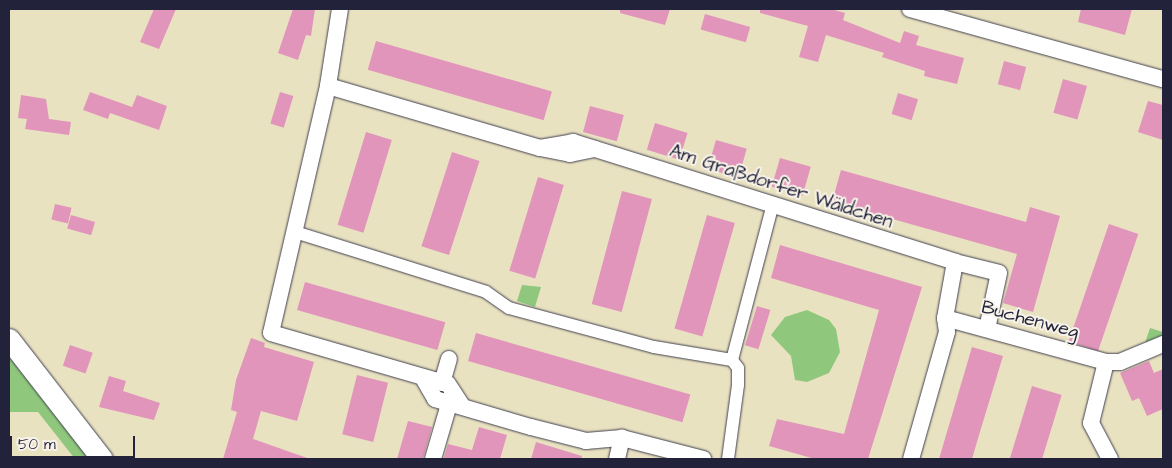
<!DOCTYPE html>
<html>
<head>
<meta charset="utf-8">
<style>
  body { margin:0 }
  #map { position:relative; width:1172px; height:468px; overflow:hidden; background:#e9e2c1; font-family:"Architects Daughter",sans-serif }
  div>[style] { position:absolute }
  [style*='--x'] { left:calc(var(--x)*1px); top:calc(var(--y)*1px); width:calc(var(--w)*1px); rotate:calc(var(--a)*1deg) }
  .green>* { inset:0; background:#8fc87d }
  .building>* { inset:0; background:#e195bb; transform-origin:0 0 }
  .roads { filter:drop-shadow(0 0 1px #403f4f) drop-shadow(0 0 1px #403f4f) }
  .pedestrian>* { height:12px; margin:-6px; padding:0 6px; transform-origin:6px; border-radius:6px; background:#fff }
  .minor>* { height:16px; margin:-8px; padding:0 8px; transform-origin:8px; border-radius:8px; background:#fff }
  .tertiary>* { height:21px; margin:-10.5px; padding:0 10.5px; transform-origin:10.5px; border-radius:10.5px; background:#fff }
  span { translate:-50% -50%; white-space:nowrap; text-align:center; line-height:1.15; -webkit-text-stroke:4px #f7f3e8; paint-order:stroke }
  .street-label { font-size:19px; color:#22223b }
  .frame { position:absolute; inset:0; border:10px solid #22223b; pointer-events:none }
  .scale { position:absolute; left:10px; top:436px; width:125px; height:22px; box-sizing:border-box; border:2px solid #22223b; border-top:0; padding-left:6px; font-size:15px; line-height:18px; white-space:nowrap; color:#22223b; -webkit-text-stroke:4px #f7f3e8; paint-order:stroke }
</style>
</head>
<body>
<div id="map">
  <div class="green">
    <i style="clip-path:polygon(522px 285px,541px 287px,535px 307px,517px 301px)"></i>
    <i style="clip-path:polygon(807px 310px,829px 320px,836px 329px,840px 352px,829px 373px,807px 382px,795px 380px,791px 356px,771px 335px,785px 317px)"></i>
    <i style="clip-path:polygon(1150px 328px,1163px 332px,1163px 338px,1144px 346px)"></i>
    <i style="clip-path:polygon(9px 356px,90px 459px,75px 459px,38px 412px,9px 412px)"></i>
  </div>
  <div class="building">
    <i style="clip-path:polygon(154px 9px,176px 9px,159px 49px,140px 42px)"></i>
    <i style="clip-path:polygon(293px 9px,315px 9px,311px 36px,306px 35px,298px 60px,278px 53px)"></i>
    <i style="clip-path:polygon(620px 9px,670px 9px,665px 25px,620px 13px)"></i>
    <i style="clip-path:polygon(760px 9px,831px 9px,845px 13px,843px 20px,900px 43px,904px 31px,919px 36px,916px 45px,964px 58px,957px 84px,924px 76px,925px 71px,882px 57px,884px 53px,826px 35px,818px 62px,799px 57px,808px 26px,760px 13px)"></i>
    <i style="clip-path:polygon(1081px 9px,1132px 9px,1125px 35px,1078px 22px)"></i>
    <i style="left:705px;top:14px;width:47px;height:16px;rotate:16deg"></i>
    <i style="left:376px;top:41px;width:183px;height:30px;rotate:16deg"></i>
    <i style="left:1004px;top:61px;width:23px;height:24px;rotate:15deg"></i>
    <i style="left:1063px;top:79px;width:25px;height:35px;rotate:16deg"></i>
    <i style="clip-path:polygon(90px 92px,132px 107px,137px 95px,167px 106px,159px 130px,110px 113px,108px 119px,83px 110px)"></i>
    <i style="left:280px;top:92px;width:14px;height:33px;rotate:17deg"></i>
    <i style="left:898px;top:93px;width:21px;height:22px;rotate:17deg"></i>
    <i style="clip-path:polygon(21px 95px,46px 99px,49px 119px,71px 122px,69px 135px,25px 129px,27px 119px,18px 118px)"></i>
    <i style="clip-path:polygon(1148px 101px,1163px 105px,1163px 140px,1138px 132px)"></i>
    <i style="left:590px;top:106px;width:35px;height:27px;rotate:15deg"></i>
    <i style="left:655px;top:123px;width:34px;height:28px;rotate:17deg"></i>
    <i style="left:366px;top:132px;width:27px;height:97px;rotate:17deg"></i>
    <i style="left:716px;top:140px;width:32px;height:30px;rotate:16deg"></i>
    <i style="left:452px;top:152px;width:29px;height:99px;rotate:18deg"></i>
    <i style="left:780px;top:158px;width:32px;height:30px;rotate:16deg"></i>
    <i style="clip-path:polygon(841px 170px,1026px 222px,1030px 207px,1060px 216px,1033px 312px,1003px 303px,1017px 254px,832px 202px)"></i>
    <i style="left:538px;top:177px;width:27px;height:98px;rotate:17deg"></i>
    <i style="left:622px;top:191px;width:31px;height:117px;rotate:15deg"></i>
    <i style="left:55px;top:204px;width:17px;height:16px;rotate:13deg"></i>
    <i style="left:71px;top:215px;width:25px;height:14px;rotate:16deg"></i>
    <i style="left:707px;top:215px;width:29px;height:118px;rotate:16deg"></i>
    <i style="left:1109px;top:224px;width:31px;height:124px;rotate:19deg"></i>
    <i style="clip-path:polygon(780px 245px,922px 287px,868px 459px,815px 459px,769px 446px,777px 419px,844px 434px,879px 310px,771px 278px)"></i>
    <i style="left:305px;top:282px;width:146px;height:29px;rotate:16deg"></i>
    <i style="left:757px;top:306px;width:14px;height:41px;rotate:17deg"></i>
    <i style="left:476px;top:333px;width:223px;height:29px;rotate:16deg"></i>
    <i style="clip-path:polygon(251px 338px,265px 343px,264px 347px,314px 362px,297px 421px,261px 411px,253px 439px,310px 459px,223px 459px,237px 412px,231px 410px,236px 380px)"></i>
    <i style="left:70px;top:345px;width:24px;height:22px;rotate:19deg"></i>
    <i style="clip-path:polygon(972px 347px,1003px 356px,979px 435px,972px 459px,939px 459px)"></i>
    <i style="clip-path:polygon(1149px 361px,1154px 373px,1163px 369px,1163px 409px,1147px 416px,1139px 398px,1132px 401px,1120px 373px)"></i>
    <i style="left:357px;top:375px;width:32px;height:61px;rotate:14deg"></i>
    <i style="clip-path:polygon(109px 376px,126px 381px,123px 391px,160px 403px,154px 420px,99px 407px)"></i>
    <i style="left:1032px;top:386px;width:31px;height:76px;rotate:17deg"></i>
    <i style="clip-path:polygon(408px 421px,432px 427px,423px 459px,397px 459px)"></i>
    <i style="clip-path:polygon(479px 427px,507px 435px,500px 459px,444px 458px,448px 444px,472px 450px)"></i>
    <i style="clip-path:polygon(536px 442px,582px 456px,581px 459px,531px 459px)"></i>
  </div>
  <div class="roads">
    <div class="pedestrian">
      <i style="--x:295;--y:232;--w:200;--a:17.4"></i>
      <i style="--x:486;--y:292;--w:28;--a:35"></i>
      <i style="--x:509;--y:308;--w:150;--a:15.1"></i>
      <i style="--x:654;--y:347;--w:79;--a:9.5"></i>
      <i style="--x:728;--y:459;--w:75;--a:-82.3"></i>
      <i style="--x:738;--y:385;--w:17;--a:-90"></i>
      <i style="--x:738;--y:368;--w:10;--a:-127"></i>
      <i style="--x:732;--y:360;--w:158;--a:-75.3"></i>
    </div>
    <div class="minor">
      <i style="--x:340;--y:9;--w:78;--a:98.9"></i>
      <i style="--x:328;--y:86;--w:253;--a:103"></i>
      <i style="--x:271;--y:333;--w:184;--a:16.1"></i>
      <i style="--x:448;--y:384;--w:27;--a:57"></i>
      <i style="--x:910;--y:9;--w:263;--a:15.5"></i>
      <i style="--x:328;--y:86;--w:221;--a:16.3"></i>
      <i style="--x:540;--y:148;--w:31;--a:11"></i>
      <i style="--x:570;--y:154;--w:25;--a:-12"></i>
      <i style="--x:540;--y:148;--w:34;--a:-10"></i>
      <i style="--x:573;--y:142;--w:400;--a:17.4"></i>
      <i style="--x:955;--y:262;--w:57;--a:100.1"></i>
      <i style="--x:945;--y:318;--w:14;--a:82"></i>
      <i style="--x:947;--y:332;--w:132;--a:105.8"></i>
      <i style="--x:955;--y:262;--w:45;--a:14"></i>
      <i style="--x:999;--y:273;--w:57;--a:102.1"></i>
      <i style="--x:945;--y:318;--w:167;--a:15.3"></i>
      <i style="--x:1106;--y:362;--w:14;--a:0"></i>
      <i style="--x:1120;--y:362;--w:47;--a:-22.7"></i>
      <i style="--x:1106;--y:362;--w:63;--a:103.8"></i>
      <i style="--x:1091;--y:423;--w:41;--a:62.2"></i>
      <i style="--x:423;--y:378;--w:24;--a:60"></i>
      <i style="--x:435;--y:399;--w:100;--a:16.3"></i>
      <i style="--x:531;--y:427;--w:57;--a:14.3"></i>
      <i style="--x:586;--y:441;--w:36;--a:-5"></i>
      <i style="--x:622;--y:438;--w:84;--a:14.5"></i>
      <i style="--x:442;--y:383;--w:25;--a:-74"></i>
      <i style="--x:433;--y:459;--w:68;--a:-73.7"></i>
      <i style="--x:617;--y:459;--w:22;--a:-77"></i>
    </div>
    <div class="tertiary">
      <i style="--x:9;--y:339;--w:152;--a:52.2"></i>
    </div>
  </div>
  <div class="street-label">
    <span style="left:781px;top:187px;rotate:18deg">Am Graßdorfer Wäldchen</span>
    <span style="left:1030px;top:320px;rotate:15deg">Buchenweg</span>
  </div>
  <div class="frame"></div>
  <div class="scale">50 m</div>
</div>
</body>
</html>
